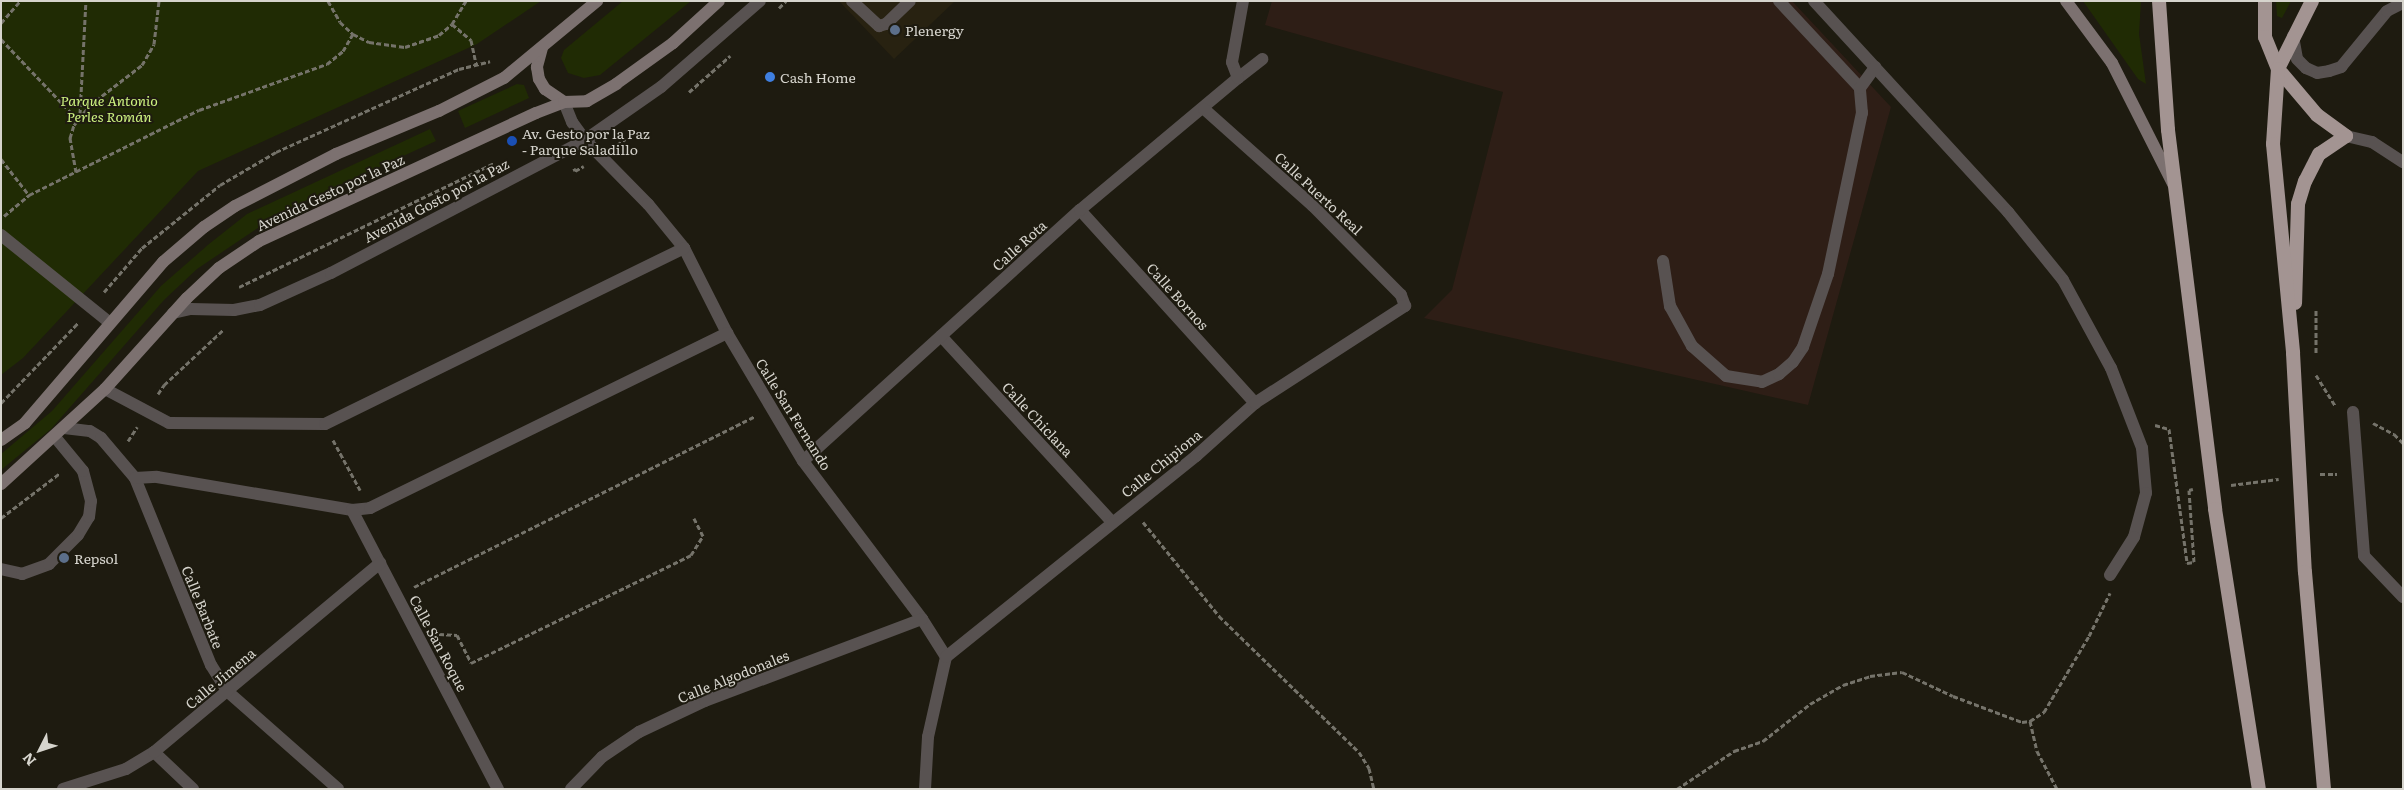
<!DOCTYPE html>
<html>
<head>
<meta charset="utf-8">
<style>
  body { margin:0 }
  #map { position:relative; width:2404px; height:790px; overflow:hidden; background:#1e1b10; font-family:Literata,serif }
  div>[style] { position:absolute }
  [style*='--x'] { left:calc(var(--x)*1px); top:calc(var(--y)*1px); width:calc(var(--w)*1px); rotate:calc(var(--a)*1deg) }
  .commercial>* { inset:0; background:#282211 }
  .industrial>* { inset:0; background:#2e1e16 }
  .green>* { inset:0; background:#202b04 }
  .path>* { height:3px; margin-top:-1.5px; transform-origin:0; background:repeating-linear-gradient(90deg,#75736a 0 5px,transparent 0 7.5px) }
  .service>* { height:12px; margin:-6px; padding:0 6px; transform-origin:6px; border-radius:6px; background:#585251 }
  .pedestrian>* { height:12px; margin:-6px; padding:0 6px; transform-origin:6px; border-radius:6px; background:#585251 }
  .minor>* { height:12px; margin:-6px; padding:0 6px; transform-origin:6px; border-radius:6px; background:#585251 }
  .tertiary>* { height:12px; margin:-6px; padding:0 6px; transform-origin:6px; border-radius:6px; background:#585251 }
  .secondary>* { height:12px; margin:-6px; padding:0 6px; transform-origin:6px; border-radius:6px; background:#7c7170 }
  .trunk>* { height:14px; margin:-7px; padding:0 7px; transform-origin:7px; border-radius:7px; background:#a39492 }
  .dots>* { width:14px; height:14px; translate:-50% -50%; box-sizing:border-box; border:2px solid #1e1b10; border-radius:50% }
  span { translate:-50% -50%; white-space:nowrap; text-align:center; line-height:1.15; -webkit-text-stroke:4px #1e1b10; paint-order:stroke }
  .poi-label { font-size:14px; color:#d6d4cd }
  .left { translate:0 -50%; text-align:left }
  .park-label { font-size:14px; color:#cdf380; font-style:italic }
  .street-label { font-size:14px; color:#d6d4cd }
  .frame { position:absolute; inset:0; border:2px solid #d6d4cd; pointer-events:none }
  .north { position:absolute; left:15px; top:725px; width:50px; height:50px; -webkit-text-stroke:4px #1e1b10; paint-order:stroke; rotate:229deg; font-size:14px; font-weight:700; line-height:20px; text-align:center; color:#d6d4cd }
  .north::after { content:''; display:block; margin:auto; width:18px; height:22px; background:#d6d4cd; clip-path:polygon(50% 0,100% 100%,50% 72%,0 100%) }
</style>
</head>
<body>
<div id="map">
  <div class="commercial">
    <i style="clip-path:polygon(839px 1px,955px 1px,894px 59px)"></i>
  </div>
  <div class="industrial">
    <i style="clip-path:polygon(1272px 1px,1792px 1px,1891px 107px,1808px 405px,1424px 318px,1452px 290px,1503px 92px,1265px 25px)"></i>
  </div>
  <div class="green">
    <i style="clip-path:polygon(1px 1px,541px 1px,477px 44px,198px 171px,23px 358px,1px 375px)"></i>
    <i style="clip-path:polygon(623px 1px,691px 1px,600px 75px,584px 78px,568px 73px,561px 58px,564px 50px)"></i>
    <i style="clip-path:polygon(2083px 1px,2141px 1px,2139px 34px,2146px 84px,2138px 79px)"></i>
    <i style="clip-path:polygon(2276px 1px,2291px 1px,2282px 18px,2277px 16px)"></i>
    <i style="clip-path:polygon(517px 84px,524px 85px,529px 98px,465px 128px,458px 111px)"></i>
    <i style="clip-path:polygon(430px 129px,436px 141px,283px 211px,197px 269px,164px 300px,51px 429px,1px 470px,1px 454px,52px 411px,161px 286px,209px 244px,247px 214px)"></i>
  </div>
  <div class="path">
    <i style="--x:328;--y:1;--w:24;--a:60"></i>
    <i style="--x:340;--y:22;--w:18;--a:43"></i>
    <i style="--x:353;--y:34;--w:18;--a:27"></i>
    <i style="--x:369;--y:42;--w:36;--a:8"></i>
    <i style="--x:405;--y:47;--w:36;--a:-19"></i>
    <i style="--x:439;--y:35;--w:17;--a:-40"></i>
    <i style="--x:452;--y:24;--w:27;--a:-59"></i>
    <i style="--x:779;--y:8;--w:10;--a:-45"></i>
    <i style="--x:1;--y:23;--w:29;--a:-49"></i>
    <i style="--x:452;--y:24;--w:25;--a:40"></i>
    <i style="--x:471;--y:40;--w:25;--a:78"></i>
    <i style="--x:1;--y:39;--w:110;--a:46.5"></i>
    <i style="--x:689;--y:92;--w:55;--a:-41.3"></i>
    <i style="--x:80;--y:114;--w:113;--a:-87"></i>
    <i style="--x:617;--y:145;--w:16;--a:-35"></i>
    <i style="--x:1;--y:159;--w:46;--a:52.1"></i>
    <i style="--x:574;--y:168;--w:3;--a:72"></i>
    <i style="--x:575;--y:171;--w:10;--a:-29"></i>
    <i style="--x:76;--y:172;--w:35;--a:-100"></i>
    <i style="--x:70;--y:138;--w:14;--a:-73"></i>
    <i style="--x:74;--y:125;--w:26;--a:-51"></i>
    <i style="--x:90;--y:105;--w:66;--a:-37.6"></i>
    <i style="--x:142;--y:65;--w:24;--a:-60"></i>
    <i style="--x:154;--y:44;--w:43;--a:-83.4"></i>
    <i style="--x:4;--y:216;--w:33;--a:-40"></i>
    <i style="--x:29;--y:195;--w:190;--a:-26.6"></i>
    <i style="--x:199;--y:110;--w:136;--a:-19.8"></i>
    <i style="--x:327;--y:64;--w:21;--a:-39"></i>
    <i style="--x:343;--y:51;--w:20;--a:-60"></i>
    <i style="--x:239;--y:287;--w:284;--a:-25.9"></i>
    <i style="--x:104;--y:292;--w:58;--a:-49.2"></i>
    <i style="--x:142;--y:248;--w:100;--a:-38.9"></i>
    <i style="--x:220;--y:185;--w:65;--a:-30.5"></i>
    <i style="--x:276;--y:152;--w:201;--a:-24.4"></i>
    <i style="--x:459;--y:69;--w:32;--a:-14"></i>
    <i style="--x:2316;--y:310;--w:44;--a:90"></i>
    <i style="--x:2316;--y:375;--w:36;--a:58"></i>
    <i style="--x:158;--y:394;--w:11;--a:-56"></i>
    <i style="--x:164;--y:385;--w:81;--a:-43"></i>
    <i style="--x:1;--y:403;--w:112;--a:-46.1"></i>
    <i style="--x:2373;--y:423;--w:24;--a:28"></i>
    <i style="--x:2394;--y:434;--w:13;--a:45"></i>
    <i style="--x:2155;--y:425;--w:15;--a:16"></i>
    <i style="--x:2169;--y:429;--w:135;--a:82.3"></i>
    <i style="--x:2187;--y:563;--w:7;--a:-8"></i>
    <i style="--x:2194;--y:562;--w:72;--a:-94"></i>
    <i style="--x:2189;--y:490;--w:4;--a:-14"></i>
    <i style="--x:333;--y:440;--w:57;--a:61.6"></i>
    <i style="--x:128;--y:441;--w:17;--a:-57"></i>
    <i style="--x:2320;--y:474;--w:17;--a:0"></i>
    <i style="--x:2231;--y:485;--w:48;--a:-7.1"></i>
    <i style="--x:1;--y:518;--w:74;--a:-37.3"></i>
    <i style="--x:1143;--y:522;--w:121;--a:51"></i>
    <i style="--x:1219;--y:616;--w:195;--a:44.2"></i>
    <i style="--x:1359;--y:752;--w:19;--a:58"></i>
    <i style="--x:1369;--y:768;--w:22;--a:77"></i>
    <i style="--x:414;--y:587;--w:381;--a:-26.6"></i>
    <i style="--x:439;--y:634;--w:18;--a:3"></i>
    <i style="--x:457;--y:635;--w:31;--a:63"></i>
    <i style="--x:471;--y:663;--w:245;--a:-26.1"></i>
    <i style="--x:691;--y:555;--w:22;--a:-58"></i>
    <i style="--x:703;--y:536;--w:20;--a:-117"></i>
    <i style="--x:2030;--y:721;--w:31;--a:77"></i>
    <i style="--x:2037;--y:751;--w:43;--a:62.2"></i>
    <i style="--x:1677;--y:789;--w:69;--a:-33.7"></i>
    <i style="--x:1734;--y:751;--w:31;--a:-19"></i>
    <i style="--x:1763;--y:741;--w:60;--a:-38.2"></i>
    <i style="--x:1810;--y:704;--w:38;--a:-30"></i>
    <i style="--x:1843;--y:685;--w:28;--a:-18"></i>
    <i style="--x:1870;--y:676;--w:32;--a:-7"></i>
    <i style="--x:1902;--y:672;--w:56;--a:25.2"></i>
    <i style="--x:1953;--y:696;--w:74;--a:20.6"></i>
    <i style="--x:2022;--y:722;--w:8;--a:-7"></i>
    <i style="--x:2030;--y:721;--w:17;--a:-33"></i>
    <i style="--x:2044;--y:712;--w:88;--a:-59.4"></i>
    <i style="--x:2089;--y:636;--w:48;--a:-64"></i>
  </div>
  <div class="service">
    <i style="--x:852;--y:1;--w:37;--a:43"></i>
    <i style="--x:879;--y:26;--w:7;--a:-16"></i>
    <i style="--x:886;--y:24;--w:33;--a:-44"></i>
    <i style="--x:1779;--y:1;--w:119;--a:47"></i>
    <i style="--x:1814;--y:1;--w:287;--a:47.4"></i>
    <i style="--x:2008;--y:212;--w:87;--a:51"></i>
    <i style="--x:2063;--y:280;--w:100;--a:61.4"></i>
    <i style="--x:2111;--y:368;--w:86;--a:68.8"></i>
    <i style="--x:2142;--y:448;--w:45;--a:84.9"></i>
    <i style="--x:2146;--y:493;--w:46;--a:105.3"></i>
    <i style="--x:2134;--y:537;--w:45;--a:122.3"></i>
    <i style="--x:1238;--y:78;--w:31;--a:-38"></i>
    <i style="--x:1663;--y:261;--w:46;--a:81.2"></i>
    <i style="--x:1670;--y:306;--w:46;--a:61.2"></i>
    <i style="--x:1692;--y:346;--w:45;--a:41.4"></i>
    <i style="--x:1726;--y:376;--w:36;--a:9"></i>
    <i style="--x:1762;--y:382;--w:19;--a:-25"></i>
    <i style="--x:1779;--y:374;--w:18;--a:-41"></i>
    <i style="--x:1793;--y:362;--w:18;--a:-56"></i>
    <i style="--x:1803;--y:347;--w:77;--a:-71.1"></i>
    <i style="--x:1828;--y:274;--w:165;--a:-78.1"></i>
    <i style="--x:1862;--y:113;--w:25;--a:-95"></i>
    <i style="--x:1860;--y:88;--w:26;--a:-54"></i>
    <i style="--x:173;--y:313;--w:18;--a:-13"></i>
    <i style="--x:191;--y:309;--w:43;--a:1.3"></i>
    <i style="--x:234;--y:310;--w:26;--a:-11"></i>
    <i style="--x:260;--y:305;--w:78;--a:-24.3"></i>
    <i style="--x:331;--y:273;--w:287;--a:-27.6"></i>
    <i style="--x:585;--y:140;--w:93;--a:-34.9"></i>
    <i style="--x:661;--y:87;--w:131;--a:-41"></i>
    <i style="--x:2353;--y:412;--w:144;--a:85.6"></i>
    <i style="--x:2364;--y:556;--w:57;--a:46.4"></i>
    <i style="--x:1;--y:569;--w:22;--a:13"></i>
    <i style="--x:22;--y:574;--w:29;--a:-20"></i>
    <i style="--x:49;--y:564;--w:41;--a:-45"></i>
    <i style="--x:78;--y:535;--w:21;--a:-59"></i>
    <i style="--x:89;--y:517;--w:16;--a:-83"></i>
    <i style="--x:91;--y:501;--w:31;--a:-105"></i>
    <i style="--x:83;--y:471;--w:44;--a:-129.5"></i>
  </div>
  <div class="pedestrian">
    <i style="--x:1;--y:235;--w:140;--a:38.9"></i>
  </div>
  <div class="minor">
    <i style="--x:564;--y:102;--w:22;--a:68"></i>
    <i style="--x:572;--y:122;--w:22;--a:54"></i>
    <i style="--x:585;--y:140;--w:90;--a:45.5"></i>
    <i style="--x:648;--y:204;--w:57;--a:50.7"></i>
    <i style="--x:684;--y:248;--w:95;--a:63.2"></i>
    <i style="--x:727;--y:333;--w:149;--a:59.3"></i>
    <i style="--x:803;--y:461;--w:198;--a:53"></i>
    <i style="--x:922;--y:619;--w:45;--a:57.7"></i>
    <i style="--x:946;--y:657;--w:82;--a:102.7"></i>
    <i style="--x:928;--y:737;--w:52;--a:93.3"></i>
    <i style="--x:1080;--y:210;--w:261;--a:47.8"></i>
    <i style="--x:941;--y:336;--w:253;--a:47.4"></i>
    <i style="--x:105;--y:389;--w:72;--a:28"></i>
    <i style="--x:169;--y:423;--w:156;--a:0.4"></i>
    <i style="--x:325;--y:424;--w:400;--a:-26.1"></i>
    <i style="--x:64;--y:428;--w:26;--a:7"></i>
    <i style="--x:90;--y:431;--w:13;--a:32"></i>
    <i style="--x:101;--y:438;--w:52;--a:49.6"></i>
    <i style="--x:135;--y:478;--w:202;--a:67.9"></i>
    <i style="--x:211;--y:665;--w:31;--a:58"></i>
    <i style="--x:227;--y:691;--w:148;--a:41.4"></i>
    <i style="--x:803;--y:461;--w:374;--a:-42.2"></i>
    <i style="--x:1080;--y:210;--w:206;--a:-39.9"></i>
    <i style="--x:1238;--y:78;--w:17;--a:-111"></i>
    <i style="--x:1232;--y:62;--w:62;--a:-79.8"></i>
    <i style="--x:135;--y:478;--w:22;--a:-3"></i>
    <i style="--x:157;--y:477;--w:198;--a:9.6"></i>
    <i style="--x:352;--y:510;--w:18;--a:-6"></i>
    <i style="--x:370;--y:508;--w:398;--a:-26.1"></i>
    <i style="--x:352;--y:510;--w:315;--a:62.4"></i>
    <i style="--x:946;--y:657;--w:321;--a:-38.8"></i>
    <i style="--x:1196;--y:456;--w:79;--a:-41.9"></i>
    <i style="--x:1255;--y:403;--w:179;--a:-32.9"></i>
    <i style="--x:1405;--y:306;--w:12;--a:-110"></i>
    <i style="--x:1401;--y:295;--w:125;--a:-134.7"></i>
    <i style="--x:1313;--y:206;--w:146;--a:-138.3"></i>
    <i style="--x:154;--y:752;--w:54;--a:43.5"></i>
    <i style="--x:63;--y:789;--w:66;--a:-17.6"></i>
    <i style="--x:126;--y:769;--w:33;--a:-31"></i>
    <i style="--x:154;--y:752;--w:295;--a:-39.9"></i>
    <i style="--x:571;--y:789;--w:45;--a:-45.9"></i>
    <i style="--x:602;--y:757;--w:45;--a:-34"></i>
    <i style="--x:639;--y:732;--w:73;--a:-25.2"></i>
    <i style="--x:705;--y:701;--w:232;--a:-20.7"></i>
  </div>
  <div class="tertiary">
    <i style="--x:2293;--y:36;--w:23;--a:80"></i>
    <i style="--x:2297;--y:59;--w:13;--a:45"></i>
    <i style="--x:2306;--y:68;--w:12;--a:24"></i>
    <i style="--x:2317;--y:73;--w:12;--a:-9"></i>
    <i style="--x:2329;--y:71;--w:13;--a:-18"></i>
    <i style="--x:2341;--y:67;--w:72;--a:-50.6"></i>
    <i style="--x:2387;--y:11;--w:18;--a:-27"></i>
    <i style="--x:2346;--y:136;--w:27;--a:13"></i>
    <i style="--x:2372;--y:142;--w:37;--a:33"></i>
  </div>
  <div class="secondary">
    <i style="--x:2066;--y:1;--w:77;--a:53.4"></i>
    <i style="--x:2112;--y:63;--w:136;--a:63.2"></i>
    <i style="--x:542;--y:48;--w:20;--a:105"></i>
    <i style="--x:537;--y:67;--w:12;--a:81"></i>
    <i style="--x:539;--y:79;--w:12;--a:59"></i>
    <i style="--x:545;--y:89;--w:23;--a:34"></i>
    <i style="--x:1;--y:440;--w:29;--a:-35"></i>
    <i style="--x:25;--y:423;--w:212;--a:-49.4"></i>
    <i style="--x:163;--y:262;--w:54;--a:-40.5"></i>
    <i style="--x:204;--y:227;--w:37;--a:-34"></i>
    <i style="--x:235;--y:206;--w:114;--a:-27.2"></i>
    <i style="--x:336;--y:154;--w:112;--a:-22.7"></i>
    <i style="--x:439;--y:111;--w:73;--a:-26.9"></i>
    <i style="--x:504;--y:78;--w:121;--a:-39.6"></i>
    <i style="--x:1;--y:484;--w:141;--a:-42.4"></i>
    <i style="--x:105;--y:389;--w:122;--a:-48"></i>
    <i style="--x:187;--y:298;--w:44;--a:-43.2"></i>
    <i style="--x:219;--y:268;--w:48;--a:-34"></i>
    <i style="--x:259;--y:241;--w:305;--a:-24.8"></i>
    <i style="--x:536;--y:113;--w:30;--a:-21"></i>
    <i style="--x:564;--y:102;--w:23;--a:-2"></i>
    <i style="--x:587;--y:101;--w:34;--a:-30"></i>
    <i style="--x:616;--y:84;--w:70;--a:-35.7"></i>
    <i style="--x:673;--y:43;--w:62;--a:-42.4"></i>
  </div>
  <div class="trunk">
    <i style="--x:2159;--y:1;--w:129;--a:86"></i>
    <i style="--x:2168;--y:130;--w:382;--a:82.9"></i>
    <i style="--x:2215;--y:509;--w:283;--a:81.1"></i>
    <i style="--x:2265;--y:1;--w:36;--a:90"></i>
    <i style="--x:2265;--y:37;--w:35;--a:68"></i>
    <i style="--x:2278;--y:69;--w:60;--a:49.7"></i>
    <i style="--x:2317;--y:115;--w:36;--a:36"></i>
    <i style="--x:2346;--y:136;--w:32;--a:146"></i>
    <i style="--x:2319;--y:154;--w:30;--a:117"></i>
    <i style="--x:2305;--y:181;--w:24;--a:107"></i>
    <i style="--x:2298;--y:204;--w:99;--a:91.7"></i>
    <i style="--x:2312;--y:1;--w:76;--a:116.6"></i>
    <i style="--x:2278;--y:69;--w:75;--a:93.8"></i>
    <i style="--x:2273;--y:144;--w:210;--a:84.5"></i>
    <i style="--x:2293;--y:353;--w:219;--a:86.9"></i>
    <i style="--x:2305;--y:572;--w:218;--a:85"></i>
  </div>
  <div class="dots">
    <i style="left:895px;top:30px;background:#5c6f8a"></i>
    <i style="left:770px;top:77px;background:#3f7fe0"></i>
    <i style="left:512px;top:141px;background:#1a4fb4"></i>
    <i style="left:64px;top:558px;background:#5c6f8a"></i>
  </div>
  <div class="poi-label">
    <span class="left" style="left:905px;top:30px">Plenergy</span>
    <span class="left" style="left:780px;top:77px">Cash Home</span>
    <span class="left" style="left:522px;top:141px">Av. Gesto por la Paz<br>- Parque Saladillo</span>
    <span class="left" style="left:74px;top:558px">Repsol</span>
  </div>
  <div class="park-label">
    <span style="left:109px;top:108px">Parque Antonio<br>Perles Román</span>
  </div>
  <div class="street-label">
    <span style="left:330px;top:192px;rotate:-25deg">Avenida Gesto por la Paz</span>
    <span style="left:1319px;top:193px;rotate:43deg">Calle Puerto Real</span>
    <span style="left:436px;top:200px;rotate:-28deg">Avenida Gosto por la Paz</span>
    <span style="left:1019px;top:245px;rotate:-42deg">Calle Rota</span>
    <span style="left:1178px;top:296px;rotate:48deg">Calle Bornos</span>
    <span style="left:794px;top:414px;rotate:58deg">Calle San Fernando</span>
    <span style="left:1038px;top:419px;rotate:47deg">Calle Chiclana</span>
    <span style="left:1161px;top:463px;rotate:-39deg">Calle Chipiona</span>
    <span style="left:203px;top:607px;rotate:68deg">Calle Barbate</span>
    <span style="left:439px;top:643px;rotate:62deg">Calle San Roque</span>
    <span style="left:733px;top:676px;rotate:-22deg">Calle Algodonales</span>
    <span style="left:220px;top:678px;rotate:-40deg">Calle Jimena</span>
  </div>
  <div class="frame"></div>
  <div class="north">N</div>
</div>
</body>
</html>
